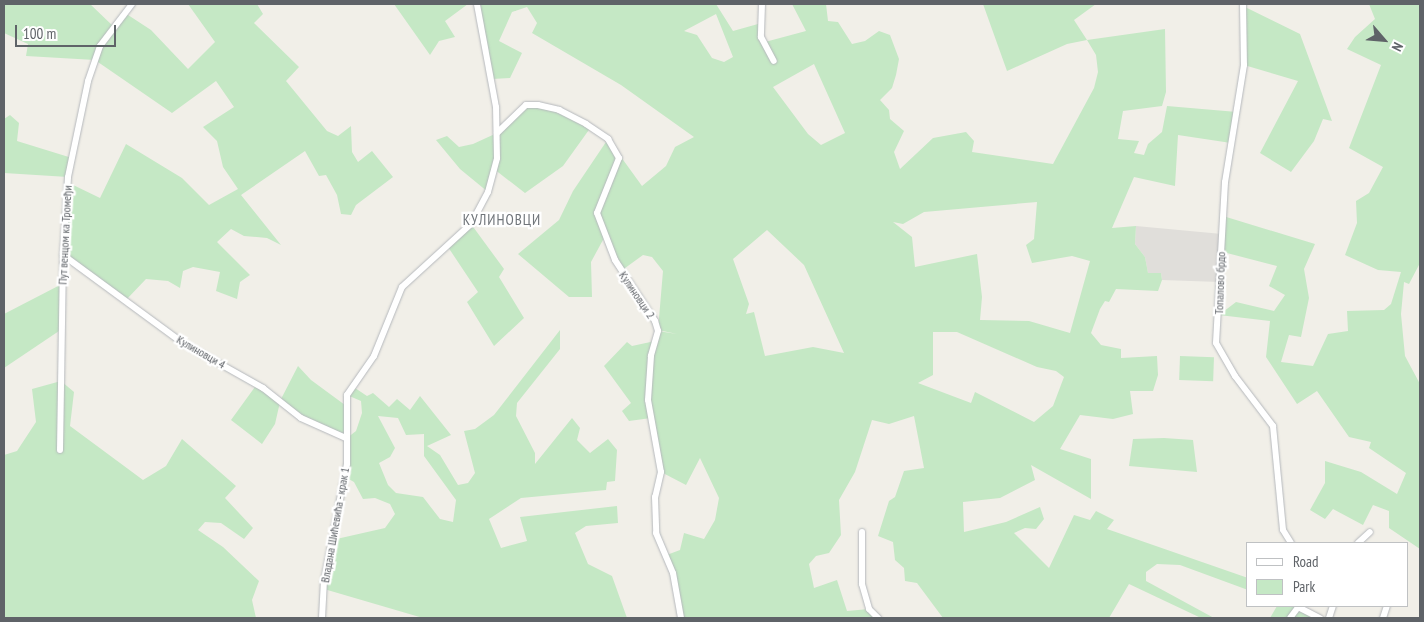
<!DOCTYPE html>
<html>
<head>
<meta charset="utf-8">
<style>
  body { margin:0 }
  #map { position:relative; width:1424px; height:622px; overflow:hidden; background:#f1efe8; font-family:"PT Sans Narrow",sans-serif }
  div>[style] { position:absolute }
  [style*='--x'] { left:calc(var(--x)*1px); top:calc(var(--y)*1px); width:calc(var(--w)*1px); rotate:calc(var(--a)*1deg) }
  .industrial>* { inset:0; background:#e0deda }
  .green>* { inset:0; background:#c5e8c5; transform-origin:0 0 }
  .roads { filter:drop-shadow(0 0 1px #b5b8bc) drop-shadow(0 0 1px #b5b8bc) }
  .minor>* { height:6px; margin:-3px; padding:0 3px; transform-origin:3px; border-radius:3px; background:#fff }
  span { translate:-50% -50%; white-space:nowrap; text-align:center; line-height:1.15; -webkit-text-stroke:4.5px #fff; paint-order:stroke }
  .street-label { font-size:12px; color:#5f6368 }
  .quarter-label { font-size:15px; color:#70757a; letter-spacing:1px }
  .frame { position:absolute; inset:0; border:5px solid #5f6368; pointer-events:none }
  .legend { position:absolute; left:1246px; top:542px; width:162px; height:65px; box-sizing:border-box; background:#fff; border:1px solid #bfc1c3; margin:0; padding:6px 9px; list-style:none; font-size:15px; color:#5f6368 }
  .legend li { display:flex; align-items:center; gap:10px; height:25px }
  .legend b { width:25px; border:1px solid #bfc1c3 }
  .north { position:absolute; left:1359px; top:15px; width:50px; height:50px; -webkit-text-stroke:4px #fff; paint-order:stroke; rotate:117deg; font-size:14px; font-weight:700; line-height:20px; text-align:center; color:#5f6368 }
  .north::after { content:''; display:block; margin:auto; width:18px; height:22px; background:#5f6368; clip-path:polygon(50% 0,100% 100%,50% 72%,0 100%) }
  .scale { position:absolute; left:15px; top:25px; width:101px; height:22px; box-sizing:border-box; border:2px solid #5f6368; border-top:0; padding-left:6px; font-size:15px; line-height:18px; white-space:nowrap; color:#5f6368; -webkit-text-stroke:4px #fff; paint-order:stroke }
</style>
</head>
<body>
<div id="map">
  <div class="industrial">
    <i style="clip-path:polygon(1136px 226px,1222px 234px,1220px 282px,1162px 280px,1161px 273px,1148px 273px,1145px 257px,1135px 244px)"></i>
  </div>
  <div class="green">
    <i style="clip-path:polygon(4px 4px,90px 4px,114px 27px,125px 13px,151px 30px,188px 69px,215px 42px,188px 4px,257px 4px,263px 14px,254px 23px,299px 67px,286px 81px,327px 131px,338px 136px,351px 126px,352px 152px,358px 162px,372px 151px,393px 177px,356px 205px,351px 215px,341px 214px,337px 195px,326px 175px,319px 176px,305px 151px,241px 195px,281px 245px,267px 238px,244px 236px,231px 229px,217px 242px,250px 275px,240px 282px,237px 299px,216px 291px,220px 272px,193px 267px,183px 271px,180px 288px,168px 281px,146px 279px,126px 300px,63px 255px,67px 182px,100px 198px,126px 144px,182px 178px,209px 205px,238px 189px,223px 167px,217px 141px,203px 127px,234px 107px,216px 81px,172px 113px,95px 60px,26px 56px,28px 44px,4px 33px)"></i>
    <i style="clip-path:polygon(394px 4px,468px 4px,445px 21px,455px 37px,439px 41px,430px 55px)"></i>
    <i style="clip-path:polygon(evenodd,477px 4px,716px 4px,733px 31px,758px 24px,765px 42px,806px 31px,792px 4px,826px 4px,828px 21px,838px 22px,852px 44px,865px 41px,879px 31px,890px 35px,899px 59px,896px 75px,892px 88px,880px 100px,889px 110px,890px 119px,904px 131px,894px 152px,900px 169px,933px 138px,966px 132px,974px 141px,972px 152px,1053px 164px,1094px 88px,1098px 72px,1096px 55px,1087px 40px,1067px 44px,1007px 71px,983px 4px,1096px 4px,1074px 20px,1087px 40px,1165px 29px,1166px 92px,1162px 106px,1123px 111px,1118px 139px,1139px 141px,1134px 153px,1144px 155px,1148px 144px,1162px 132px,1167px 106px,1237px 112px,1231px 143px,1178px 135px,1175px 186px,1134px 177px,1112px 228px,1136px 226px,1135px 244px,1145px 257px,1148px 273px,1161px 273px,1162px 280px,1158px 291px,1116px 289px,1109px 302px,1105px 301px,1100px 309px,1091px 333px,1101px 345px,1121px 349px,1121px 358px,1157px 356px,1158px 375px,1153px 391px,1130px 391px,1133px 414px,1113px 419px,1080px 415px,1060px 449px,1091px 459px,1091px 499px,1031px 465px,1035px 480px,1000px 498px,963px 502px,964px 532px,1006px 522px,1040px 507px,1044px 519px,1036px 529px,1025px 528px,1014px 533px,1049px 568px,1074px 515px,1090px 520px,1096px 511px,1114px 520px,1107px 529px,1248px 578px,1248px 590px,1180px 565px,1157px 564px,1146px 572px,1146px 581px,1214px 618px,1201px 618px,1129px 584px,1109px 618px,943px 618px,917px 583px,905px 581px,904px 568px,895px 560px,893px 542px,878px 536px,889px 501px,895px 497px,904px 471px,924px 468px,914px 416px,889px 424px,872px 420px,855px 472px,839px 500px,841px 535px,829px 553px,816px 556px,809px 564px,814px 588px,837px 580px,847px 611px,869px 609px,878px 618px,681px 618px,676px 587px,664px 556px,680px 550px,684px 533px,704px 539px,715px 520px,719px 498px,700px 458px,686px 485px,661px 472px,651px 418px,629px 421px,622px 411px,631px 403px,604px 366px,627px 342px,632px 346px,655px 341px,658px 331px,677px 334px,658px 330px,663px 271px,652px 257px,643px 255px,621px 271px,604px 238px,591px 262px,592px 297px,569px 297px,518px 254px,559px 220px,573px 191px,608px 139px,642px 186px,666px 166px,675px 147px,694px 137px,621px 85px,532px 33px,537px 23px,527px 7px,512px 12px,499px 41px,522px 53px,510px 78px,492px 79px,477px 4px,716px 14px,733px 57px,724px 62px,712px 58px,697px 35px,684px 31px,716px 14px,477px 4px,814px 64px,845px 133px,821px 145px,808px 134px,773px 87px,814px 64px,477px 4px,1037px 202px,1034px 239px,1026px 245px,1032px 263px,1072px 256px,1090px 261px,1070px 333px,1029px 321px,980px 320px,982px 297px,977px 254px,915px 267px,912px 237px,893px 222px,903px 224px,924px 212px,1037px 202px,477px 4px,767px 230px,804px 265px,844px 353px,813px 347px,765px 356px,754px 312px,746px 314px,749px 304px,733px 259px,767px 230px,477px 4px,933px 332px,957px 332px,1037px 367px,1056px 371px,1064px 377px,1053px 406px,1034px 422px,975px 392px,971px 403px,918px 383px,933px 375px,933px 332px)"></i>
    <i style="clip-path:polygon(1369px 4px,1420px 4px,1420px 263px,1409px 284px,1404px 282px,1401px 314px,1405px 356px,1420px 384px,1420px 549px,1389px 528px,1389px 511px,1373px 505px,1363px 525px,1333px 509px,1325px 519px,1310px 510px,1325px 483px,1325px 461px,1361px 472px,1397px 494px,1406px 473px,1369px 448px,1371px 442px,1349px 437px,1317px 391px,1297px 404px,1266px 357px,1270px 321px,1219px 315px,1236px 302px,1274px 311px,1285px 295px,1269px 286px,1277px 266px,1223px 252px,1223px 216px,1315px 244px,1304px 269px,1309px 298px,1301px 337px,1289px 335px,1281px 362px,1313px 366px,1328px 334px,1348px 331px,1347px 311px,1384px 310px,1391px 304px,1401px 272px,1378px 270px,1345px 255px,1357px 223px,1356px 201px,1369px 193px,1383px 167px,1349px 148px,1381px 65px,1347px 49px,1355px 37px,1375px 19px)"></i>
    <i style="clip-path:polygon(1243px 6px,1300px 34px,1332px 121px,1323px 119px,1314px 141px,1291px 172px,1260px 153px,1298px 81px,1244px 65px)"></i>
    <i style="clip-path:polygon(526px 105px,559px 110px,591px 127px,563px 166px,525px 193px,494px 169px,488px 192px,460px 169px,436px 140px,447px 136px,459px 147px,473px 144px,497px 133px)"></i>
    <i style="clip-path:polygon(10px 115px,19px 123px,17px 141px,72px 158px,68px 177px,4px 173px,4px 119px)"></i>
    <i style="clip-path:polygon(471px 224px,504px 269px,499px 277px,524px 318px,494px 346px,467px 302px,478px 292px,448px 247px)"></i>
    <i style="clip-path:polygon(62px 284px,62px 329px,4px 368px,4px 314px)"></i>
    <i style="clip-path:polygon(evenodd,560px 330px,560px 349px,517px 403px,516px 416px,535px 453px,535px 464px,572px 418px,580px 428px,577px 440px,590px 453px,608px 439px,617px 450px,615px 481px,607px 482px,606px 490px,521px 498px,489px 519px,501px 548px,527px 541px,520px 517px,617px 506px,618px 523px,586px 526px,575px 533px,588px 564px,612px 576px,627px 618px,423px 618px,324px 589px,332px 540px,385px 528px,395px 514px,390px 504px,375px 498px,363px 499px,354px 482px,345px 477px,346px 438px,301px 418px,280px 402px,275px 424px,262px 444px,231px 420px,257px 384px,280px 401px,298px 366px,311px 380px,345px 405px,347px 438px,356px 431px,362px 413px,361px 401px,347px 395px,352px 386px,367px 396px,373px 393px,389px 407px,397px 399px,410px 410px,420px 396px,451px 435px,427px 446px,440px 455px,458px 485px,468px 483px,475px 473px,464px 431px,475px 429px,494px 415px,560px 330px,378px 416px,398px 418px,406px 435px,424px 434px,424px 456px,456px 500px,453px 522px,440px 519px,423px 497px,396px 493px,388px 485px,379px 463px,390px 457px,395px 448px,378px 416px)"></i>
    <i style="left:1180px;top:356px;width:34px;height:24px;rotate:2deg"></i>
    <i style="clip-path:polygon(61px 381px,74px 392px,70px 426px,143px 480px,166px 466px,182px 439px,236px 486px,225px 498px,253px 528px,244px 539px,221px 523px,205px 522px,198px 530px,223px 547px,259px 581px,252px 600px,256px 618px,4px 618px,4px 455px,17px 451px,36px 422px,32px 389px)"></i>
    <i style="clip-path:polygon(1164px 438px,1193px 440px,1197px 472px,1129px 466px,1133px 439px)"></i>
    <i style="clip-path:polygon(1277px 606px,1299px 606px,1320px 618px,1270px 618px)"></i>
  </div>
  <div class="roads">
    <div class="minor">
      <i style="--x:762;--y:4;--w:33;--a:92"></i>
      <i style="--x:761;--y:37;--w:27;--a:62"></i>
      <i style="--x:1243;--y:4;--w:61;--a:89.1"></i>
      <i style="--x:1244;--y:65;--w:119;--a:99.2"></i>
      <i style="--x:1225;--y:182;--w:161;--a:93.2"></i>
      <i style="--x:1216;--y:343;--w:38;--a:60"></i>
      <i style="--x:1235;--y:376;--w:63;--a:52.8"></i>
      <i style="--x:1273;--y:426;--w:104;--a:84.5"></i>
      <i style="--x:1283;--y:530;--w:15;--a:58"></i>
      <i style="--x:497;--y:133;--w:40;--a:-44"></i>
      <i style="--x:526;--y:105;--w:12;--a:0"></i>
      <i style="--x:538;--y:105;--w:22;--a:13"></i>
      <i style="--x:559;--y:110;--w:30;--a:27"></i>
      <i style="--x:586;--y:124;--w:27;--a:34"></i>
      <i style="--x:608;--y:139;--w:22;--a:60"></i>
      <i style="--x:619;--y:158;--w:59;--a:111.8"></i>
      <i style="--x:597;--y:213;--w:50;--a:69"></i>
      <i style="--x:615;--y:260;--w:73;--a:56.7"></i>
      <i style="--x:655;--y:321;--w:10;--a:73"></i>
      <i style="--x:658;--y:331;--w:26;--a:106"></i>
      <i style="--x:651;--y:356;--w:44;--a:93.9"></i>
      <i style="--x:648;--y:400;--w:73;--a:79.8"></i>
      <i style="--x:661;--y:472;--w:26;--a:103"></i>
      <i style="--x:655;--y:497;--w:36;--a:88"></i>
      <i style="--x:656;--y:533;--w:43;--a:67"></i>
      <i style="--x:673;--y:573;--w:46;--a:79.9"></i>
      <i style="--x:63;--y:255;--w:149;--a:36.3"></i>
      <i style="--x:183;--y:343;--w:92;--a:29.4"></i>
      <i style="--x:263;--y:388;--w:48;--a:38.3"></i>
      <i style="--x:301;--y:418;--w:49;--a:24"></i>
      <i style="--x:60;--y:450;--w:195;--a:-89.1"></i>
      <i style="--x:63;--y:255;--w:78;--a:-86.3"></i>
      <i style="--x:68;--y:177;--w:98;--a:-78.2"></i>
      <i style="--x:88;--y:81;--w:37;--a:-71"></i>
      <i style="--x:100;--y:46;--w:53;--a:-52.7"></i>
      <i style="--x:862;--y:532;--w:52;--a:90"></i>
      <i style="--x:862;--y:584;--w:26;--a:74"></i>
      <i style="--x:869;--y:609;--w:13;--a:45"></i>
      <i style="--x:1358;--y:543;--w:16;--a:-43"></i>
      <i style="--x:1298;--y:607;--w:25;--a:27"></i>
      <i style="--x:322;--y:618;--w:37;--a:-87"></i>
      <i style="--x:324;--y:581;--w:119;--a:-78.9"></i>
      <i style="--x:347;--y:464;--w:69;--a:-90"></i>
      <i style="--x:347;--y:395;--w:47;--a:-55.3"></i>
      <i style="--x:374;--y:356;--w:74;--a:-67.9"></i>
      <i style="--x:402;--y:287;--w:93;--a:-42.4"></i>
      <i style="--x:471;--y:224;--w:36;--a:-62"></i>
      <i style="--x:488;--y:192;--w:35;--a:-75"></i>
      <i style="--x:497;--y:158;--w:51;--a:-91.1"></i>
      <i style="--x:496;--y:107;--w:105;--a:-100.5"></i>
      <i style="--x:1290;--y:618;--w:15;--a:-53"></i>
      <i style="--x:1329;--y:618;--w:13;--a:-72"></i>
      <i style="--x:1383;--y:618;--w:13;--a:-72"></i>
    </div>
  </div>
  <div class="street-label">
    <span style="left:65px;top:235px;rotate:-87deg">Пут венцом ка Тромеђи</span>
    <span style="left:1220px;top:283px;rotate:-88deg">Топалово брдо</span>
    <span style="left:637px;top:295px;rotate:56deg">Кулиновци 2</span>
    <span style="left:201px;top:352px;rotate:30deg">Кулиновци 4</span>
    <span style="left:335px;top:525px;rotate:-80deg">Владана Шићевића - крак 1</span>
  </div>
  <div class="quarter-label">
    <span style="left:502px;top:220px">КУЛИНОВЦИ</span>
  </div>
  <div class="frame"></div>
  <ul class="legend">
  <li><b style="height:6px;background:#fff"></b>Road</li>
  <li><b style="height:14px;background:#c5e8c5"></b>Park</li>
  </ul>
  <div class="north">N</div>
  <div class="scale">100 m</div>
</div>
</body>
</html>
